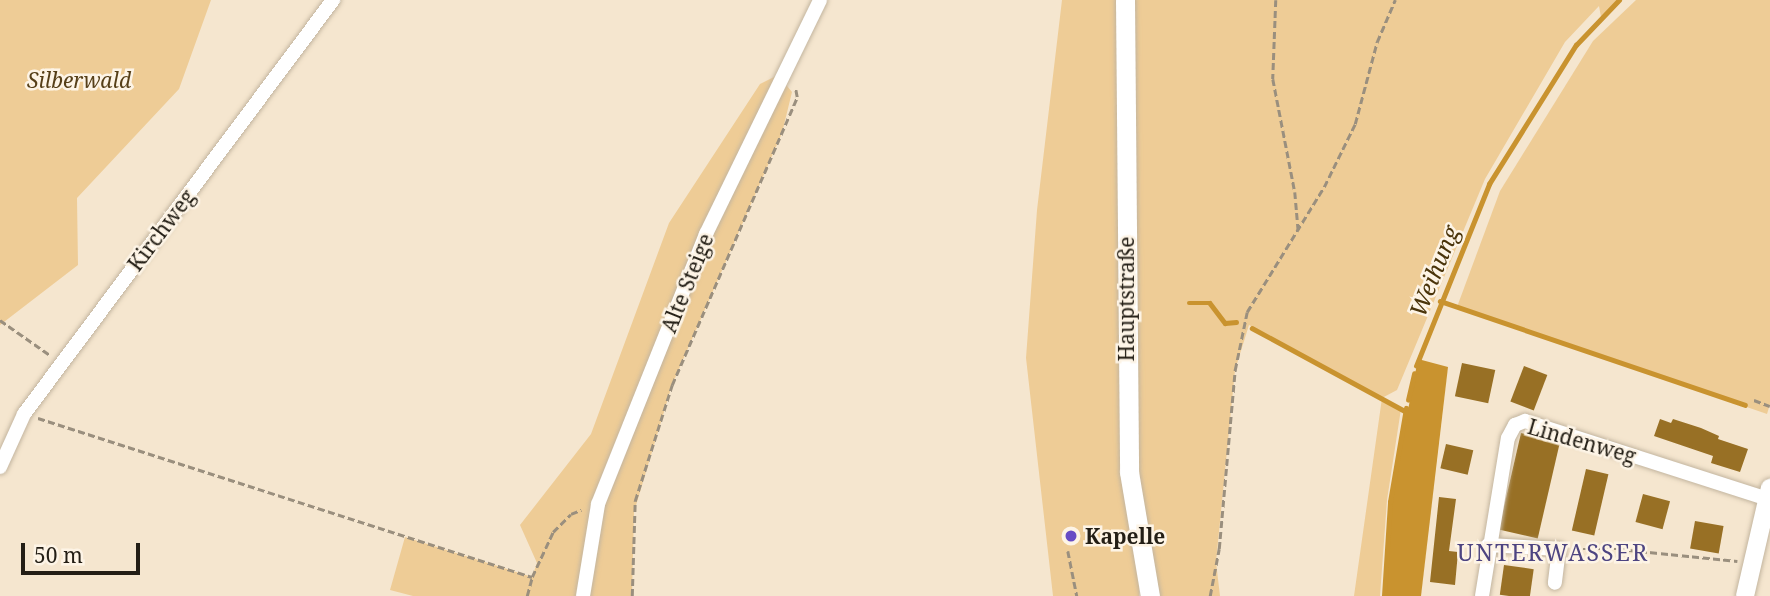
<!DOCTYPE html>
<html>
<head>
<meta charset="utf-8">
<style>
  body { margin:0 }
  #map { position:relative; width:1770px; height:596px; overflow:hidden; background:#f5e6cf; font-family:"Noto Serif",serif }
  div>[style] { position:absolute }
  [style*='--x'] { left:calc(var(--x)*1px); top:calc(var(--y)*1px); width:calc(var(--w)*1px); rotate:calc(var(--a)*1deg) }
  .green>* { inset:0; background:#eecc96 }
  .water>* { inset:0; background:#c9932f }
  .stream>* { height:4.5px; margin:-2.25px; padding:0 2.25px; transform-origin:2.25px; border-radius:2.25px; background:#c9932f }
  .building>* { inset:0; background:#987025; transform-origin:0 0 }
  .path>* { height:2.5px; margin-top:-1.25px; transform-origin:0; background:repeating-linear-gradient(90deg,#9a8f7e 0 7px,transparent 0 10.5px) }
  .roads { filter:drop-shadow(0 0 2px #c3b59f) drop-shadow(0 0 2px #c3b59f) }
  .minor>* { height:14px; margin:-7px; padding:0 7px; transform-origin:7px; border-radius:7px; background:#fff }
  .tertiary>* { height:18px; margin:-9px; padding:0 9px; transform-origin:9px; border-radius:9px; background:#fff }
  .secondary>* { height:19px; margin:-9.5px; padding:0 9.5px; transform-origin:9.5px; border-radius:9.5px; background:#fff }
  .dots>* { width:19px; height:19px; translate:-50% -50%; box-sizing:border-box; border:4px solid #fdf4e6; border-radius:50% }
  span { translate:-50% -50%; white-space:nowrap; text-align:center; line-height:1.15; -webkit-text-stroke:5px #fdf4e6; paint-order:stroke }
  .park-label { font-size:21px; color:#563f18; font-style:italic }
  .street-label { font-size:21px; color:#231e15 }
  .poi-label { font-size:21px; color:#231e15; font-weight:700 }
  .left { translate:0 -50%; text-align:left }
  .water-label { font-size:23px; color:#4a340a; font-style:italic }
  .neighbourhood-label { font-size:23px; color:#4d4481; letter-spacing:2px }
  .scale { position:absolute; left:21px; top:543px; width:119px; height:32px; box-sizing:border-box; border:4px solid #231e15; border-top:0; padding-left:9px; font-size:21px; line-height:24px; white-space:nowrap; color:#231e15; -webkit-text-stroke:5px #fdf4e6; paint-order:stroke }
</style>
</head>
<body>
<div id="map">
  <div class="green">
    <i style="clip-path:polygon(0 0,211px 0,179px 89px,77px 198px,78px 265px,0 325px)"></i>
    <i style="clip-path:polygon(1062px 0,1620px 0,1601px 17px,1599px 6px,1565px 42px,1485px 179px,1397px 390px,1382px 398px,1401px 409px,1387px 500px,1380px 596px,1354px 596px,1382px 398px,1249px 325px,1235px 370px,1216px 562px,1220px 596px,1146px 596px,1139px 586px,1139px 596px,1053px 596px,1026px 358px,1037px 210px)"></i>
    <i style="clip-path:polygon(1636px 0,1770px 0,1770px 404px,1767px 414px,1457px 307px,1500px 191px,1593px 41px)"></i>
    <i style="clip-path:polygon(778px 75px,792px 92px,782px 133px,672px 385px,634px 512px,632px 596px,413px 596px,390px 590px,405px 537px,532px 577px,537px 563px,520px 525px,591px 434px,669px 223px,760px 84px)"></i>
  </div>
  <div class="water">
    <i style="clip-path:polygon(1418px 359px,1448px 367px,1421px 596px,1384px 596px,1390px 502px)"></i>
  </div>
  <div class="stream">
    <i style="--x:1440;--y:301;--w:322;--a:18.8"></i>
    <i style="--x:1189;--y:303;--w:21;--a:0"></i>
    <i style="--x:1210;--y:303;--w:25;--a:53"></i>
    <i style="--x:1225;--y:323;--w:11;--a:-5"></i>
    <i style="--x:1252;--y:328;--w:174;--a:28.5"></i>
    <i style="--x:1416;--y:366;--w:196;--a:-68.1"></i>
    <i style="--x:1489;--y:184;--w:164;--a:-58"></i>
    <i style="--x:1576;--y:45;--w:62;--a:-46.3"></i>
    <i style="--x:1408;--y:400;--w:27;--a:-77"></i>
    <i style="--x:1384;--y:596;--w:94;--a:-86.3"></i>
    <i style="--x:1390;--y:502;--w:95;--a:-80.3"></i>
  </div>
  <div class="building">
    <i style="left:1462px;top:363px;width:34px;height:34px;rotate:12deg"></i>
    <i style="left:1524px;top:366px;width:25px;height:38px;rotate:21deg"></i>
    <i style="clip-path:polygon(1660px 419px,1671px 423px,1673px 419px,1701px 428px,1719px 436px,1718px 439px,1748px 449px,1740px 472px,1711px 463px,1713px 456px,1654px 436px)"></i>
    <i style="left:1521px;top:433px;width:40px;height:99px;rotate:13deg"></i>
    <i style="left:1446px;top:444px;width:28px;height:25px;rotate:13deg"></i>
    <i style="left:1586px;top:469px;width:23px;height:63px;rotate:13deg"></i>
    <i style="left:1643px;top:494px;width:28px;height:29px;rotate:15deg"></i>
    <i style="clip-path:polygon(1439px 497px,1456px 499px,1449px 551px,1458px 552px,1455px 585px,1430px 582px)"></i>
    <i style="left:1695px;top:521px;width:29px;height:28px;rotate:10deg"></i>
    <i style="left:1504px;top:565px;width:30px;height:30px;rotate:8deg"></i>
  </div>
  <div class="path">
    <i style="--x:1276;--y:0;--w:79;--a:92.2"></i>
    <i style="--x:1273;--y:79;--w:115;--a:79"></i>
    <i style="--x:1295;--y:192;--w:38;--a:85"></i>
    <i style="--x:0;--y:320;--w:61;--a:35"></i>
    <i style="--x:1754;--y:400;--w:17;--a:21"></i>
    <i style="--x:38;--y:418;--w:519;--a:17.84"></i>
    <i style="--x:1572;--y:549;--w:47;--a:0"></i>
    <i style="--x:1619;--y:549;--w:119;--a:5.8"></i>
    <i style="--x:1068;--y:551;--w:46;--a:78.7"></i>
    <i style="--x:527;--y:596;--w:20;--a:-75"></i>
    <i style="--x:532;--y:577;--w:50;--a:-65"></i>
    <i style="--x:553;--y:532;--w:25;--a:-45"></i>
    <i style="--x:571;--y:514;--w:11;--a:-22"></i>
    <i style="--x:632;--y:596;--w:95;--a:-88.2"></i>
    <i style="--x:635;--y:501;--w:122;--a:-72.3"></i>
    <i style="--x:672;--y:385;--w:314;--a:-66.5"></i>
    <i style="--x:797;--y:97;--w:10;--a:-101"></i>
    <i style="--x:1210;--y:596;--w:48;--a:-79.2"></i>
    <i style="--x:1219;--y:549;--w:180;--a:-84.9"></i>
    <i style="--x:1235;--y:370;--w:59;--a:-78.3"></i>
    <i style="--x:1247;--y:312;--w:147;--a:-58.4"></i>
    <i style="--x:1324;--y:187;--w:70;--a:-63.8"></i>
    <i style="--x:1355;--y:124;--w:85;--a:-75"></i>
    <i style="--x:1377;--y:42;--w:46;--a:-66.8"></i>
  </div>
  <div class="roads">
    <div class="minor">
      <i style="--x:0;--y:467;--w:58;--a:-65.6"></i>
      <i style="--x:24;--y:414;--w:517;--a:-53.26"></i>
      <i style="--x:1488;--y:545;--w:71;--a:3.2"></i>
      <i style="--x:1559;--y:549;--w:34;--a:97"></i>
      <i style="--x:583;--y:596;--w:93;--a:-80.7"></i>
      <i style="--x:598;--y:504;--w:291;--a:-68.2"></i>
      <i style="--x:706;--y:234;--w:260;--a:-64"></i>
      <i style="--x:1482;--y:596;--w:160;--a:-80.7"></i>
      <i style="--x:1508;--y:438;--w:15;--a:-62"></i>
      <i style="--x:1515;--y:425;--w:11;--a:-22"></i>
      <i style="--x:1525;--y:421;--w:255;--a:17.8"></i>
    </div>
    <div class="tertiary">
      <i style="--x:1745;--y:596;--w:111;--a:-77"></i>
    </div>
    <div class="secondary">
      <i style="--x:1125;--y:0;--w:472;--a:89.5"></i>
      <i style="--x:1129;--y:472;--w:126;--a:80.4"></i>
    </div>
  </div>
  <div class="dots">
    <i style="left:1071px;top:536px;background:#674cc5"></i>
  </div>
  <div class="park-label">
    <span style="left:79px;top:80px">Silberwald</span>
  </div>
  <div class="street-label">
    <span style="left:161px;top:230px;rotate:-53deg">Kirchweg</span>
    <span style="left:687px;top:283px;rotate:-68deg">Alte Steige</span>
    <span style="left:1126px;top:299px;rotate:-90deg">Hauptstraße</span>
    <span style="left:1582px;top:441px;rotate:16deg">Lindenweg</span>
  </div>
  <div class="poi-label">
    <span class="left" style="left:1085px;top:536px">Kapelle</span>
  </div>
  <div class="water-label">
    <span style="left:1434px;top:271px;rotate:-68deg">Weihung</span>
  </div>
  <div class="neighbourhood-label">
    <span style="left:1553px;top:552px">UNTERWASSER</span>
  </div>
  <div class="scale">50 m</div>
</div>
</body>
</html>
